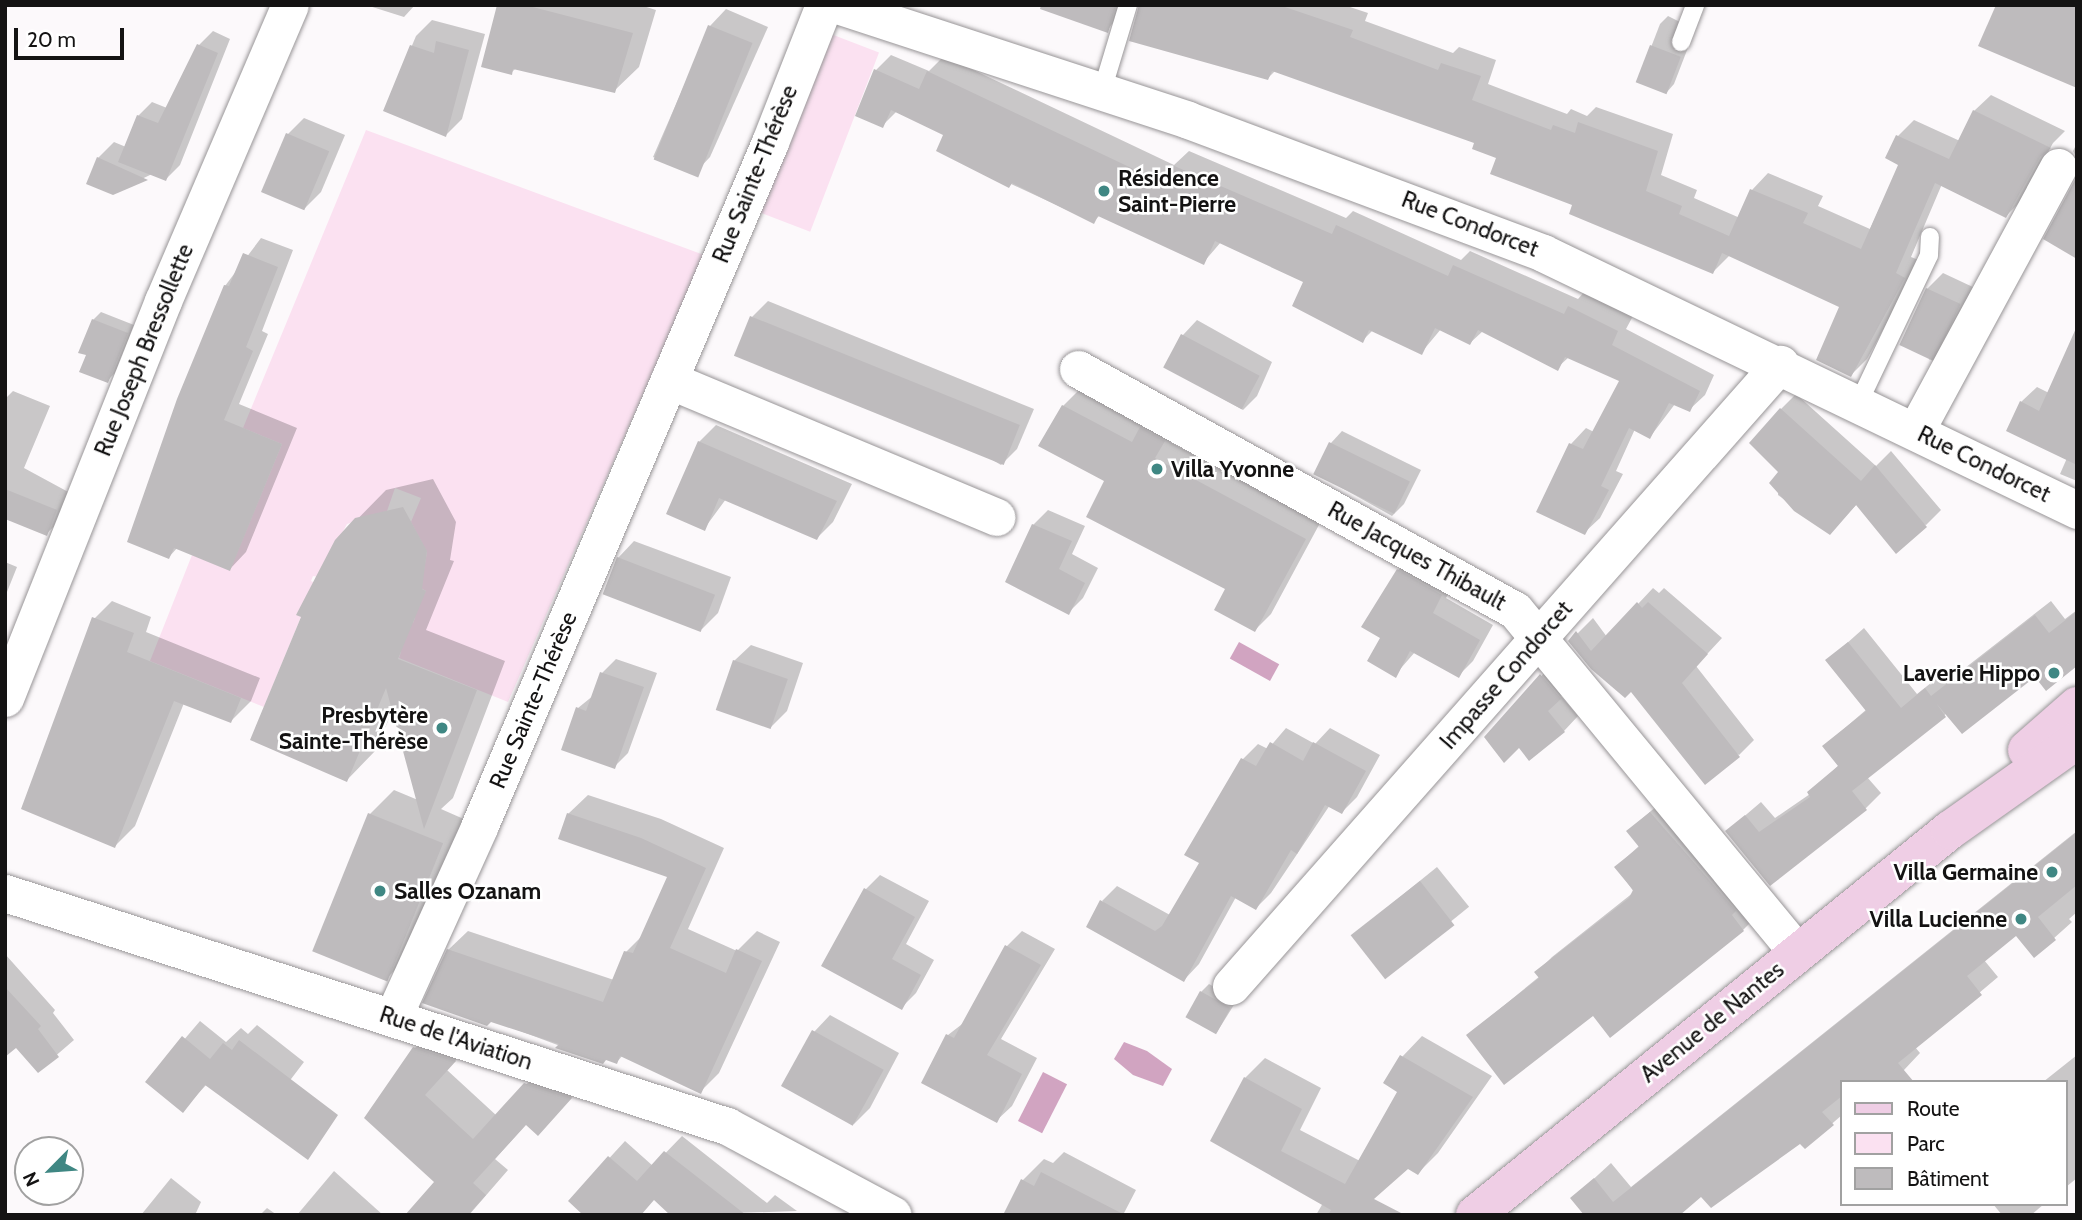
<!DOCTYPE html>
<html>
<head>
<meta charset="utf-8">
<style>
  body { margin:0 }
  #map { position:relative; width:2082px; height:1220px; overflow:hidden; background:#fcf9fb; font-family:Cabin,sans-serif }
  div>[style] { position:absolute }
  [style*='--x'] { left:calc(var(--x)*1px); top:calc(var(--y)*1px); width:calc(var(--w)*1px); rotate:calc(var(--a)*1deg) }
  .green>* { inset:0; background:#fbe1f1; transform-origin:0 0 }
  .water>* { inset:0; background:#d1a4c1; transform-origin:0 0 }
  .shadow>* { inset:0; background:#0003; transform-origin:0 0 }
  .building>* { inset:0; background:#bebbbd; transform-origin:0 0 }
  .roads { filter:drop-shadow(0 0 2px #989597) drop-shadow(0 0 2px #989597) }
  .lane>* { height:18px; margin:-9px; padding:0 9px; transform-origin:9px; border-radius:9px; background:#fff }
  .street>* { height:37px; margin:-18.5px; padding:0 18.5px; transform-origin:18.5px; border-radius:18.5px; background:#fff }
  .secondary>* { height:38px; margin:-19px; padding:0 19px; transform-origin:19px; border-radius:19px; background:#efcee5 }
  .dots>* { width:19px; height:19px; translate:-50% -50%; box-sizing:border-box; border:4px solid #fff; border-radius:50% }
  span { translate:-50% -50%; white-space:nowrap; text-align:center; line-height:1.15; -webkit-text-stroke:5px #fff; paint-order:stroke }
  .street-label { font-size:23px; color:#141313 }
  .poi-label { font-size:23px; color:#141313; font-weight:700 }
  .left { translate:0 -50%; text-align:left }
  .right { translate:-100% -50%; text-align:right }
  .frame { position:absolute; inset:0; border:7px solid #141313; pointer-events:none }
  .legend { position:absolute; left:1840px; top:1080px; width:228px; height:126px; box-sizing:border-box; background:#fff; border:2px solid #a1a1a1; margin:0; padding:9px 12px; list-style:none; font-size:21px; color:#141313 }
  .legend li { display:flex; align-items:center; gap:14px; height:35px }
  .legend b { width:35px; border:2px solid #a1a1a1 }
  .north { position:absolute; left:14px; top:1136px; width:70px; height:70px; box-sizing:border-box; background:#fff; border:2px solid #a1a1a1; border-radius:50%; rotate:245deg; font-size:19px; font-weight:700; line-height:28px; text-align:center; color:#141313 }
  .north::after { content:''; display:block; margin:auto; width:24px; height:32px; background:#3f8783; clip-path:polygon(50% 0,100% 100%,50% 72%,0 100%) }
  .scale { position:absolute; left:14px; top:28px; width:110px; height:32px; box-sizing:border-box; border:4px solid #141313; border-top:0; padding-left:9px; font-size:21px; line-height:24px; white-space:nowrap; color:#141313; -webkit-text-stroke:5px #fff; paint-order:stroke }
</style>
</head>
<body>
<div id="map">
  <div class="green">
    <i style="left:823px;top:31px;width:60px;height:192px;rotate:21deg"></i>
    <i style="clip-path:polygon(366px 130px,704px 255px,508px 702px,399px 658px,401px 652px,396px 650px,407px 622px,413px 623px,415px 618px,410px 616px,426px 591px,421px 588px,427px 552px,411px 522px,421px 498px,395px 488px,387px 511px,347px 524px,318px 577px,313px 576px,311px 581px,315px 583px,303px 612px,296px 614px,301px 617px,264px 707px,150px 661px,192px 555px,230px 570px,282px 444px,243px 428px)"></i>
  </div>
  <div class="water">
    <i style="left:1239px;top:642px;width:46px;height:19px;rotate:29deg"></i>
    <i style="clip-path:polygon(1124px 1042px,1147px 1051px,1172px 1069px,1163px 1086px,1133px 1075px,1114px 1059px)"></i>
    <i style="left:1043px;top:1072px;width:27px;height:55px;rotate:27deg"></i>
  </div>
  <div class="shadow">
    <i style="clip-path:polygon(366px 5px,415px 5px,404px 17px)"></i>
    <i style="clip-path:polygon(499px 5px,640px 5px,656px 10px,639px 67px,614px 91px,516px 68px,511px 73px)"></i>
    <i style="clip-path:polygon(1037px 5px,1126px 5px,1107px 31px)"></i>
    <i style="clip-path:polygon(1140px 5px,1344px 5px,1368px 13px,1365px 21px,1453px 53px,1459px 47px,1496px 60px,1488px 84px,1567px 114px,1571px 109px,1587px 116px,1596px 107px,1673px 134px,1661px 175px,1697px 190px,1694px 198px,1740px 218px,1752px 190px,1768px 173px,1823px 196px,1818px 206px,1870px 229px,1900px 164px,1898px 136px,1914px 120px,1960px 141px,1974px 111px,1991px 95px,2065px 131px,2053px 143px,2022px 200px,2006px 216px,1942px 184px,1911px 257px,1921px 261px,1867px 359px,1851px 375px,1842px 306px,1730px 255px,1713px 272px,1574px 204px,1476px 142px,1275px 71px,1268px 78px)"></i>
    <i style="clip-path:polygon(726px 9px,768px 27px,710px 157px,694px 174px,653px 157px,710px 26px)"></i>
    <i style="clip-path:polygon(1668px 16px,1680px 22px,1689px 45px,1674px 84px,1667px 92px,1638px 81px,1660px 24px)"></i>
    <i style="clip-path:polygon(432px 20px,485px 34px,462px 119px,446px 135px,385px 110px,416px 36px)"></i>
    <i style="clip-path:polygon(213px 31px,230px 39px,180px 165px,166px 179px,152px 174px,113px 193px,98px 158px,114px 142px,126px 147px,138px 116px,152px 102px,167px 108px,199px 45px)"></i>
    <i style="clip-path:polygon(891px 55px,929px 71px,944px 56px,1174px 165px,1189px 151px,1346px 218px,1353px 211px,1461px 260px,1470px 251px,1578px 299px,1585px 291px,1633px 316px,1626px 329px,1714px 375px,1705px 395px,1689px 410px,1675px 404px,1650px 437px,1635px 429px,1616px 471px,1623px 474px,1600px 518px,1584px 533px,1539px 511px,1571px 444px,1586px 428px,1594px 432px,1621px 380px,1569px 357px,1557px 368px,1483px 331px,1470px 343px,1441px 329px,1421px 353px,1373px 330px,1362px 341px,1305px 282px,1221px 242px,1203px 263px,1100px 215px,1093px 222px,938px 150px,946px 134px,897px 111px,882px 126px,876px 70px)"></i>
    <i style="clip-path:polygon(304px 118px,345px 135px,321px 192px,305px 208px,288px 134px)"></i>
    <i style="clip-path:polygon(2077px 143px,2077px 158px,2073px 151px)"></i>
    <i style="clip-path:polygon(261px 238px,293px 250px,262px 331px,268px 334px,239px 404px,297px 428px,246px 552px,230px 569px,178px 547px,169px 557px,225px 286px)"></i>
    <i style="clip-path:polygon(1943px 273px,1975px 288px,1944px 344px,1929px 360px,1927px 289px)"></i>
    <i style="clip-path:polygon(768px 301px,1034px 409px,1017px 449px,1001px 465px,752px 317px)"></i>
    <i style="clip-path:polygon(101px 312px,134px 325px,115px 373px,107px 381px,88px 354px,93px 320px)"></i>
    <i style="clip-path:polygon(1197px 320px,1272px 362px,1257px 396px,1243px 410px,1165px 367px,1183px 335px)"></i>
    <i style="clip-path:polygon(2077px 336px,2077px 481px,2060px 474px,2067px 458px,2021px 402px,2037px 387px,2049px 393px)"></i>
    <i style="clip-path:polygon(1079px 390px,1179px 425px,1170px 442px,1320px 523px,1271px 614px,1255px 630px,1228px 589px,1106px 480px,1063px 406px)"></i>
    <i style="clip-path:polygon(13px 391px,50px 406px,24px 468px,72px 494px,62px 519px,46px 534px,5px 518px,5px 399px)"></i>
    <i style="clip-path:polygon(1796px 394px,1876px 466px,1891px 451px,1941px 510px,1926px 525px,1857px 504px,1830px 533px,1778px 495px,1781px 409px)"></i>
    <i style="clip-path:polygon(716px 425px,852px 484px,833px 522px,817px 538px,726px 499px,704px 529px,699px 442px)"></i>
    <i style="clip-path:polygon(1342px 431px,1421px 470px,1404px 504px,1392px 516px,1317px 474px,1331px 443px)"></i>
    <i style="clip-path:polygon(433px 479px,456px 522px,450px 560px,454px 561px,426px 630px,505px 661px,453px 798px,441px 809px,466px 820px,410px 955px,386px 979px,370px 814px,394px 790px,418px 800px,393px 709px,376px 750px,347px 780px,336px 541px,386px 490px)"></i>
    <i style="clip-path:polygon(1048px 510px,1085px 526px,1072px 554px,1098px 568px,1083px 598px,1068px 613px,1033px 525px)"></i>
    <i style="clip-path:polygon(634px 541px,731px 577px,718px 613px,702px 629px,618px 558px)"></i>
    <i style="clip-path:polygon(1413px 555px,1456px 580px,1446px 598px,1493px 625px,1473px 661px,1459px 675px,1415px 652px,1395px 675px,1382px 637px,1398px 570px)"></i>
    <i style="clip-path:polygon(5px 562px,17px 567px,5px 597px)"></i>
    <i style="clip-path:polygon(1653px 588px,1659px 593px,1664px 588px,1722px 638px,1696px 666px,1754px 740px,1739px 755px,1631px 690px,1570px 641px,1593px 618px,1607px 637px)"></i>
    <i style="clip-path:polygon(112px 601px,151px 617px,146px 632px,260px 678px,251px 701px,231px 721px,184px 703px,135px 826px,115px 846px,92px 621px)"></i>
    <i style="clip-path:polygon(2051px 601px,2065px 619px,2077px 610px,2077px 664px,2035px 675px,1947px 713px,1867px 777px,1881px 793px,1866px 808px,1770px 883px,1727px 831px,1761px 802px,1775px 818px,1810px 794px,1839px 765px,1824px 746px,1867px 709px,1828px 660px,1864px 628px,1917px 694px,1941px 675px,1947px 682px)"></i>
    <i style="clip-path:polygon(751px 645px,803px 663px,787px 711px,771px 727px,734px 661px)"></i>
    <i style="clip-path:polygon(616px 659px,657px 673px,628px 753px,614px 767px,578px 708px,594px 695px,602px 673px)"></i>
    <i style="clip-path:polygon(1556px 660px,1574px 683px,1561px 696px,1578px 716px,1564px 731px,1519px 746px,1486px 737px)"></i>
    <i style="clip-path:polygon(1286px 728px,1315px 744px,1330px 728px,1380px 755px,1357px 797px,1342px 812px,1330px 805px,1271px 893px,1256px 908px,1236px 897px,1199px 964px,1184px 980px,1102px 901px,1117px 886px,1170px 915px,1201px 862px,1243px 759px,1258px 744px,1268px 749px)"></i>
    <i style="clip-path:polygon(588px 795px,661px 819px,724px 848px,688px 929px,737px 951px,757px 931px,780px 942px,719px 1073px,700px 1092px,623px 1055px,617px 1062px,606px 1058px,603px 1062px,491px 1020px,448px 950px,468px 931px,614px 980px,626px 952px,644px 934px,670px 876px,568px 814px)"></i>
    <i style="clip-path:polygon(1667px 797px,1759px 914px,1743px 930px,1593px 1014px,1468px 1035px,1540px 976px,1537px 972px,1552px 957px,1634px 892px,1616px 867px,1640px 845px,1628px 831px)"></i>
    <i style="clip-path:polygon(2077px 831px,2077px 912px,2069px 919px,2072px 922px,2034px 956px,2016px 933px,1984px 960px,1998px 977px,1915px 1047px,1920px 1053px,1904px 1070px,1842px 1082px,1842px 1115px,1805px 1147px,1800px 1141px,1702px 1195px,1678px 1215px,1573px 1198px,1611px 1163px,1631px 1187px)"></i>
    <i style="left:1437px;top:867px;width:51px;height:109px;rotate:51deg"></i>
    <i style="clip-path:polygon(880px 875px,929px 901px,906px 944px,934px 960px,916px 993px,901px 1008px,865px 890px)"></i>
    <i style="clip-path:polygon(1022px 931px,1055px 949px,1001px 1039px,1037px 1058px,1012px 1106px,996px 1121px,923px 1082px,948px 1035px,966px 1021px,1007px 946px)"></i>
    <i style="clip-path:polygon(5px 954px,55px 1010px,53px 1013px,74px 1040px,38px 1071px,5px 1033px)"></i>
    <i style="clip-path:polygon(1209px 984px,1237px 1000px,1217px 1032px,1201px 992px)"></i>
    <i style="clip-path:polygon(830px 1015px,899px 1053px,870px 1108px,854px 1124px,814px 1032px)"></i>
    <i style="clip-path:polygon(200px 1021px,226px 1042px,241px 1028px,248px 1034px,257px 1025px,304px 1062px,272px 1104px,207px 1084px,183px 1110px,148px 1082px)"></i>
    <i style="clip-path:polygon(438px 1024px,477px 1037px,447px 1070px,497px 1116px,549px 1060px,594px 1074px,538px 1133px,527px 1123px,495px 1159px,508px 1170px,469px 1215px,407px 1215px,437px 1182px,415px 1048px)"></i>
    <i style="clip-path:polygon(1422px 1036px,1492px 1076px,1438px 1153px,1418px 1173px,1408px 1167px,1354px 1215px,1316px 1215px,1323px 1203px,1212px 1140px,1245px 1078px,1265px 1058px,1321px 1088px,1300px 1130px,1360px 1161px,1400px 1092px,1402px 1057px)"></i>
    <i style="clip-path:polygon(2077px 1055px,2077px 1178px,2066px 1187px,2066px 1082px,2043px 1082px)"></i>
    <i style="clip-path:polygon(682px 1136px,767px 1203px,775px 1195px,797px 1211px,673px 1215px,654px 1198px,570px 1201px,625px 1141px,653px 1166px)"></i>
    <i style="clip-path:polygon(1064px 1152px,1136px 1190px,1123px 1215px,1005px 1215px,1023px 1180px,1044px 1159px,1053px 1163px)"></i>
    <i style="clip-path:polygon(334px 1171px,383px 1215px,297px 1215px)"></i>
    <i style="clip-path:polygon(171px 1178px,201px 1202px,195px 1215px,141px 1215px)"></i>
    <i style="clip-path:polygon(1993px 1204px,2044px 1204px,2031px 1215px,2002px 1215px)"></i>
    <i style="clip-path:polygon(267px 1208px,277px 1215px,260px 1215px)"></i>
  </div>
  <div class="building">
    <i style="clip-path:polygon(497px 5px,525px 5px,633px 33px,615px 93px,513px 69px,512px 75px,481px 67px)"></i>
    <i style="clip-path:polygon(1041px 5px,1116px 5px,1108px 33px,1040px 9px)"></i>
    <i style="clip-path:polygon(1139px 5px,1279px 5px,1353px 30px,1350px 37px,1438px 70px,1441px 63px,1481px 76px,1472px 100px,1551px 130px,1553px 125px,1575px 133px,1578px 122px,1658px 151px,1646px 191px,1682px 206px,1679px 214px,1729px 236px,1750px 189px,1808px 213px,1803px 223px,1861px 249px,1898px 165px,1885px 158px,1896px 135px,1949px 159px,1973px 110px,2051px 148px,2040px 157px,2006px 218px,1935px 183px,1896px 273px,1905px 278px,1851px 377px,1816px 360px,1839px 307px,1722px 253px,1713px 274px,1569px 214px,1572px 205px,1490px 174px,1496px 158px,1472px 149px,1474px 143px,1272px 71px,1268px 80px,1129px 41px)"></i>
    <i style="clip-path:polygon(1996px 5px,2077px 5px,2077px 88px,1978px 46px)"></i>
    <i style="left:708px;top:25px;width:48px;height:145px;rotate:22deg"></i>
    <i style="clip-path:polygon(436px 41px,469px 50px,446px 137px,383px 111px,410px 45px,434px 53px)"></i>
    <i style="clip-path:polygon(197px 44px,218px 53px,166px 181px,118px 162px,137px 115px,158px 123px)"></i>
    <i style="left:1650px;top:45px;width:33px;height:40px;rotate:21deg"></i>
    <i style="clip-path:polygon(874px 69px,919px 89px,927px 71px,1163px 183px,1172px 165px,1332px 234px,1336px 225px,1448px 276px,1453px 265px,1564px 314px,1568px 306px,1618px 331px,1612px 345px,1700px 391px,1690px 412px,1669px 403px,1650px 439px,1629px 428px,1601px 486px,1609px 490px,1585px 535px,1536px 512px,1569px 443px,1583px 449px,1619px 381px,1565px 357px,1558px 371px,1478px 330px,1470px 345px,1435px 328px,1422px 355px,1369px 330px,1363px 343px,1292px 306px,1303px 282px,1215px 241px,1204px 265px,1098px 216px,1094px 224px,1012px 183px,1009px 188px,936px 151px,943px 135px,891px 110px,883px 128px,855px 116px)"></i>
    <i style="left:286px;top:133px;width:47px;height:64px;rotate:23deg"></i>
    <i style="clip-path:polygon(97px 157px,148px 180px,113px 195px,86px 184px)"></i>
    <i style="clip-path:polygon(2077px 176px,2077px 259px,2043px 239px)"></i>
    <i style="clip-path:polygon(243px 253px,278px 267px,246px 347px,253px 351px,224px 420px,282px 444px,230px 571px,174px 548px,169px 559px,127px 542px,177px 399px,224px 285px,229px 286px)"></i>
    <i style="left:1926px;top:288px;width:38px;height:63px;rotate:25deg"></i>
    <i style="left:750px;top:316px;width:291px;height:43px;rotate:22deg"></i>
    <i style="clip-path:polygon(92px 319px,128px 333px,108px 383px,79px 372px,86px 355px,78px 353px)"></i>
    <i style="clip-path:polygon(2077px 326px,2077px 465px,2006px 431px,2020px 401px,2039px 411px)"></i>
    <i style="left:1181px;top:334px;width:89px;height:38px;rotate:28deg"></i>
    <i style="clip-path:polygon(1062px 405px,1132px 442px,1140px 427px,1165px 441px,1155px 458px,1306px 539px,1255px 632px,1214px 610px,1225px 589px,1086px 517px,1104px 481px,1038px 446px)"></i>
    <i style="clip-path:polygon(1780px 408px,1861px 481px,1875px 465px,1927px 527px,1896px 554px,1856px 505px,1830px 535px,1794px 511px,1769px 483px,1778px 472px,1749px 443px)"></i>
    <i style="clip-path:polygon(698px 441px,837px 501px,817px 540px,719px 498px,705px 531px,666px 514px)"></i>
    <i style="left:1329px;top:442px;width:90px;height:36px;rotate:26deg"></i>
    <i style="clip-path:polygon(5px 489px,57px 510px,47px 536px,5px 519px)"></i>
    <i style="clip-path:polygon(403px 507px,427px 551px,422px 589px,426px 591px,398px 659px,477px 690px,424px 829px,386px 688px,347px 782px,250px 740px,301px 617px,296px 615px,335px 540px,355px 518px)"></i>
    <i style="clip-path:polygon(1032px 524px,1072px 541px,1059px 569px,1085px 583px,1069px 615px,1005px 582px)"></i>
    <i style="left:617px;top:557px;width:105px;height:40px;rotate:21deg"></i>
    <i style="clip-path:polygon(1397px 569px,1442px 595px,1433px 613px,1480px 640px,1459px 678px,1410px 651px,1396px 678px,1367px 661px,1380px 638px,1361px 627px)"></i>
    <i style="clip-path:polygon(1637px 602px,1642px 608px,1648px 602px,1708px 654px,1682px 683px,1740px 757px,1705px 785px,1631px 692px,1625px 698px,1591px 669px,1568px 641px,1576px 631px,1591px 651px)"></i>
    <i style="clip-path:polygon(2077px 611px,2077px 666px,2046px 691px,2035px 677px,1962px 734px,1936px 703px,1946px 717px,1852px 791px,1867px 810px,1770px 886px,1725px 831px,1745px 815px,1759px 832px,1810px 797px,1807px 792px,1838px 766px,1822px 746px,1866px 711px,1825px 660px,1848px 642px,1901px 708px,1925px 688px,1931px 696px,2035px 615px,2049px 633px)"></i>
    <i style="clip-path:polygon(92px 617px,134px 633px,127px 652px,241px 698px,231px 723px,174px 701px,115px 848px,21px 809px)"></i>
    <i style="left:733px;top:660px;width:58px;height:53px;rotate:19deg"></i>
    <i style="clip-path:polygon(600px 672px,644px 687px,615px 769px,561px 750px,576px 707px,586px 711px)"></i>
    <i style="clip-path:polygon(1540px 674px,1561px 699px,1548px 711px,1565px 732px,1529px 761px,1519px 748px,1504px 763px,1484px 737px)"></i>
    <i style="clip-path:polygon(1270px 742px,1303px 761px,1313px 742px,1366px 771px,1342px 814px,1325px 805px,1297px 854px,1291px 850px,1256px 910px,1231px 896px,1184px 982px,1086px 927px,1100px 900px,1155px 931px,1162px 926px,1199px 863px,1184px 855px,1241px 758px,1256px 766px)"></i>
    <i style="clip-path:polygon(1650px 812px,1736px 911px,1732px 915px,1744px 931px,1610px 1038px,1593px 1016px,1504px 1085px,1466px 1035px,1539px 978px,1534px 972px,1629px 898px,1633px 890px,1614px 867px,1639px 847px,1626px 831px)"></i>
    <i style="left:368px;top:813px;width:81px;height:149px;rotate:22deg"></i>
    <i style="clip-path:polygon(567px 813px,641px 838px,706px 868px,670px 948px,726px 973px,736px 949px,762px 961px,701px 1094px,620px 1056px,617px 1064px,606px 1060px,603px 1064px,555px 1048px,559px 1044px,491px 1022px,487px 1026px,422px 1003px,447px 949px,603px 1002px,624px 951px,633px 953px,667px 877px,558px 839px)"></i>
    <i style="clip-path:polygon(2077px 832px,2077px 885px,2038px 917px,2056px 940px,2034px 958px,2016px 936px,1967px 976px,1982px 995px,1898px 1063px,1914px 1082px,1842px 1082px,1842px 1096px,1822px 1112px,1834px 1125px,1805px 1149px,1800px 1144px,1711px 1208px,1701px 1197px,1680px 1215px,1584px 1215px,1570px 1198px,1594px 1178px,1613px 1202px)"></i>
    <i style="left:1420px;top:881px;width:56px;height:88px;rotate:52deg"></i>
    <i style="clip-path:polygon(864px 888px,915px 917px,892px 959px,921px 975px,902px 1010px,821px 966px)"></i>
    <i style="clip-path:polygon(1005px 945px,1041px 965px,987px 1055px,1022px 1074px,997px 1123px,921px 1083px,946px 1034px,954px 1038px)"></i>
    <i style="clip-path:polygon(5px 987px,41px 1026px,38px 1029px,59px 1057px,38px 1073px,16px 1048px,5px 1057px)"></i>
    <i style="left:1200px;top:991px;width:35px;height:30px;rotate:29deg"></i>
    <i style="left:812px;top:1030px;width:82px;height:64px;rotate:29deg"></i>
    <i style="clip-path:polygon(182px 1036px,210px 1059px,223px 1043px,232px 1050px,239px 1040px,338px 1115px,308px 1160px,205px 1085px,183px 1113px,145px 1082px)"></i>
    <i style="clip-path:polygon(413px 1047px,456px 1061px,425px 1095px,473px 1139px,524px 1083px,572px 1098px,538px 1136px,526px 1125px,473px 1183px,486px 1195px,468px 1215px,405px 1215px,434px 1182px,364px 1118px)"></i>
    <i style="clip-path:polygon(1400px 1055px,1473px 1097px,1418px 1175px,1408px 1169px,1374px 1199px,1405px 1215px,1328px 1215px,1331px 1210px,1210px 1141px,1244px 1077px,1302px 1109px,1281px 1151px,1345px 1184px,1397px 1092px,1383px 1083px)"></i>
    <i style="clip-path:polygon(664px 1151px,746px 1215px,670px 1215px,654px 1200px,641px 1215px,583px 1215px,568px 1201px,608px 1156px,637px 1181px)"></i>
    <i style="clip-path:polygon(1041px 1172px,1125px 1215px,1003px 1215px,1021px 1179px,1034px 1186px)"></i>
  </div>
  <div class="roads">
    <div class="lane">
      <i style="--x:1681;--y:42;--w:40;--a:-69"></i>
      <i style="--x:1102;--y:91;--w:90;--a:-73.2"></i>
      <i style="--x:1859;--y:402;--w:163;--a:-64.5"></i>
      <i style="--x:1929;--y:255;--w:18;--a:-87"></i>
    </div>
    <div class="street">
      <i style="--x:837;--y:5;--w:369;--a:18.1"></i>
      <i style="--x:1188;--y:120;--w:379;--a:20.5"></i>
      <i style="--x:1543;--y:253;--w:593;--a:25.7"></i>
      <i style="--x:1078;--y:369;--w:499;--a:28.9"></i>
      <i style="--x:1515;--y:610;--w:443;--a:50.5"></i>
      <i style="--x:669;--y:380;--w:355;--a:22.7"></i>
      <i style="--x:1916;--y:430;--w:299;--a:-61.6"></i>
      <i style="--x:5;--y:698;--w:427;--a:-68.3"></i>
      <i style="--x:163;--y:301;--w:322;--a:-66.8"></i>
      <i style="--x:5;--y:893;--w:759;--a:17.89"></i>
      <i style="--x:727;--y:1126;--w:188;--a:28.2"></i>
      <i style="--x:1231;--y:986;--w:830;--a:-48.57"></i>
      <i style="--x:393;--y:1017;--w:209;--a:-65.6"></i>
      <i style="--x:479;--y:827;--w:744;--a:-66.98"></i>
      <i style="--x:770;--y:142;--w:147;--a:-68.5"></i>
    </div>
    <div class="secondary">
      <i style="--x:2027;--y:750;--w:67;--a:-41.3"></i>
      <i style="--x:1475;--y:1215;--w:611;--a:-39.03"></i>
      <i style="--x:1950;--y:830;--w:156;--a:-35.3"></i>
    </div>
  </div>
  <div class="dots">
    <i style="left:1104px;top:191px;background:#3f8783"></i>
    <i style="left:1157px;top:469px;background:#3f8783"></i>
    <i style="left:2054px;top:673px;background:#3f8783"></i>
    <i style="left:442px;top:728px;background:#3f8783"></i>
    <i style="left:2052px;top:872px;background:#3f8783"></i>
    <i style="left:380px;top:891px;background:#3f8783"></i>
    <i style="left:2021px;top:919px;background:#3f8783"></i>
  </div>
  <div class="street-label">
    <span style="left:755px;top:174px;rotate:-68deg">Rue Sainte-Thérèse</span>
    <span style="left:1470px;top:224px;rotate:21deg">Rue Condorcet</span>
    <span style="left:144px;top:350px;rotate:-68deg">Rue Joseph Bressollette</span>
    <span style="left:1984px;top:464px;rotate:26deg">Rue Condorcet</span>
    <span style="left:1417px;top:556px;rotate:29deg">Rue Jacques Thibault</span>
    <span style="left:1506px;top:675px;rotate:-49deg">Impasse Condorcet</span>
    <span style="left:533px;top:700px;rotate:-67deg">Rue Sainte-Thérèse</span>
    <span style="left:1712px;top:1022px;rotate:-39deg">Avenue de Nantes</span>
    <span style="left:456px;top:1038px;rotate:18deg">Rue de l'Aviation</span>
  </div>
  <div class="poi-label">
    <span class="left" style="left:1118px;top:191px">Résidence<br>Saint-Pierre</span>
    <span class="left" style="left:1171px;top:469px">Villa Yvonne</span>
    <span class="right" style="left:2040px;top:673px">Laverie Hippo</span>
    <span class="right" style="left:428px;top:728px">Presbytère<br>Sainte-Thérèse</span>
    <span class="right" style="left:2038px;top:872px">Villa Germaine</span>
    <span class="left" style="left:394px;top:891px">Salles Ozanam</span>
    <span class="right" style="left:2007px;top:919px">Villa Lucienne</span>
  </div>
  <div class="frame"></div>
  <ul class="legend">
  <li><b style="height:9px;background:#efcee5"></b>Route</li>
  <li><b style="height:19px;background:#fbe1f1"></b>Parc</li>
  <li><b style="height:19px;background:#bebbbd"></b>Bâtiment</li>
  </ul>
  <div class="north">N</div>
  <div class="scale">20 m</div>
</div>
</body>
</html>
